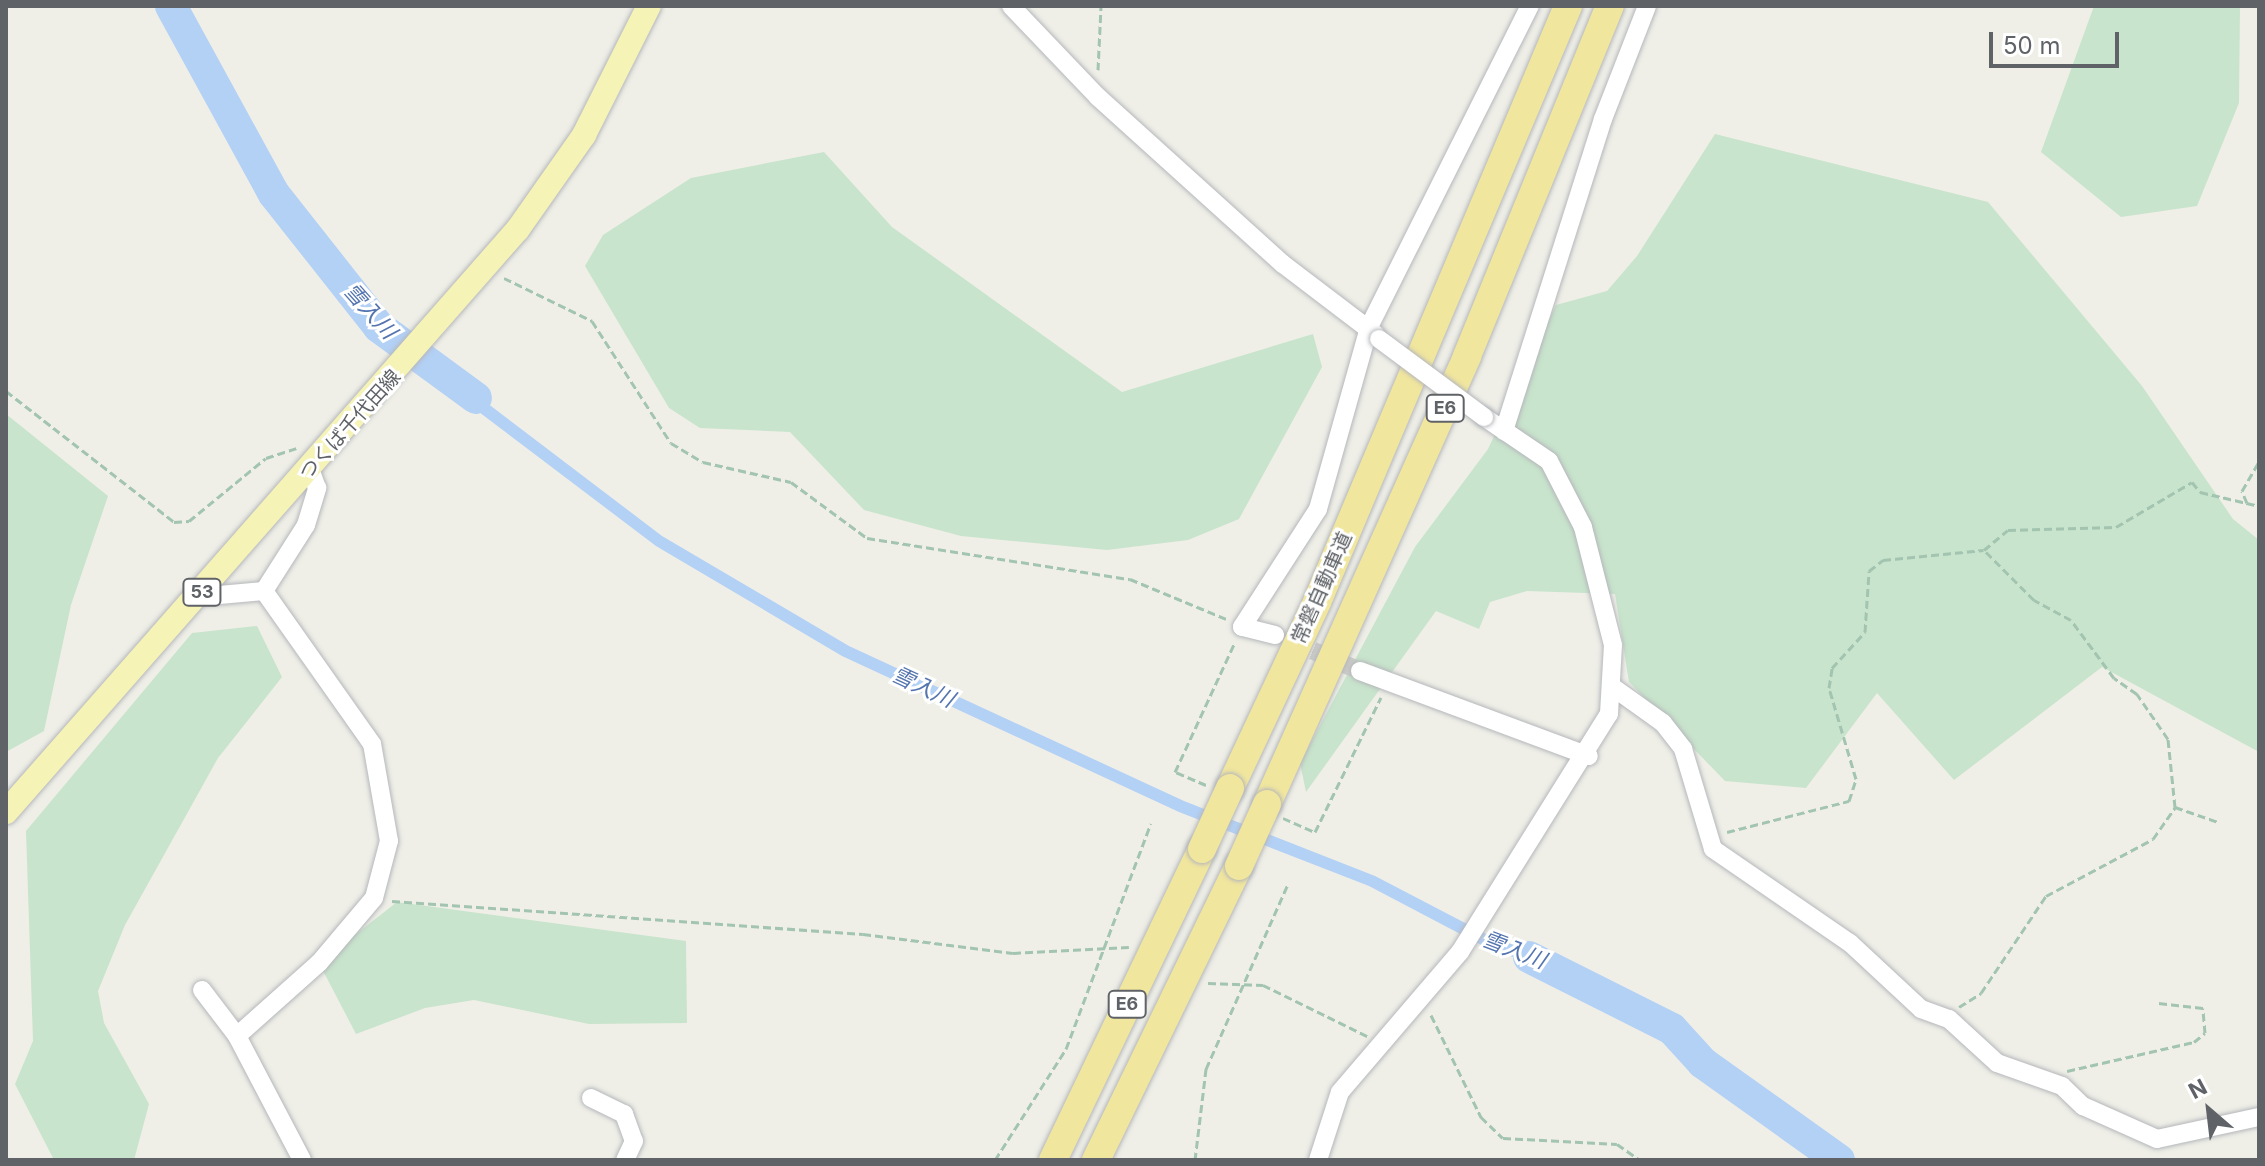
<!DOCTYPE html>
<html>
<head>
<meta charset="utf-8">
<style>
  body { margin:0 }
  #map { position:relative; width:2265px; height:1166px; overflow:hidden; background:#efefe8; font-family:Inter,"Noto Sans JP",sans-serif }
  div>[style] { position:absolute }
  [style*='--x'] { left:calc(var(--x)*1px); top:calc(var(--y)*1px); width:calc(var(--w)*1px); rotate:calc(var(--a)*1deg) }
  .green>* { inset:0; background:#c8e4cc }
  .water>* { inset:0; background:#b3d0f5 }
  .river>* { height:32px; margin:-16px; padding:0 16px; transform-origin:16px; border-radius:16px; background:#b3d0f5 }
  .minor-tunnel>* { height:18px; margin-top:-9px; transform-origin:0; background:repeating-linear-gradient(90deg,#cbccc8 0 18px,transparent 0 27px) }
  .path>* { height:3px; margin-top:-1.5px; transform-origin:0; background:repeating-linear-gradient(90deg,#a2c4b0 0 8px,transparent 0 12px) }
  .roads { filter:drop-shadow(0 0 2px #b5b7bb) drop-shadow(0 0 2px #b5b7bb) }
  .minor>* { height:18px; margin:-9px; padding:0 9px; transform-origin:9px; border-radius:9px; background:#fff }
  .major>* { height:24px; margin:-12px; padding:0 12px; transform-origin:12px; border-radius:12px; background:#f6f3b7 }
  .highway>* { height:28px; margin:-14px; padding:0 14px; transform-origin:14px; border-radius:14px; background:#f1e69e }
  .bridges { filter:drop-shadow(0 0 2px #b5b7bb) drop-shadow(0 0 2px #b5b7bb) }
  .minor-bridge>* { height:18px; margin:-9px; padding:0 9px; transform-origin:9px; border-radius:9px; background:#fff }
  .highway-bridge>* { height:28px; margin:-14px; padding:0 14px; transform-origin:14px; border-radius:14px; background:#f1e69e }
  span { translate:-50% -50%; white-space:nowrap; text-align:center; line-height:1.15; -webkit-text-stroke:6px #fff; paint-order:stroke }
  .shield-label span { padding:2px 6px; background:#fff; border:2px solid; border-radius:6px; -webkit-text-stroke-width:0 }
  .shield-label { font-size:18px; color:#5f6266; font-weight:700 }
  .street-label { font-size:20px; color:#5f6266 }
  .water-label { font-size:22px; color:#5475af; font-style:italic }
  .frame { position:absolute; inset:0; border:8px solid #5f6266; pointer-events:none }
  .north { position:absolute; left:2169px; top:1070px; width:80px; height:80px; -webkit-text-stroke:6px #fff; paint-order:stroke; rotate:332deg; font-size:22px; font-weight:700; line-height:32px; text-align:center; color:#5f6266 }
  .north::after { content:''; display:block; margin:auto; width:28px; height:36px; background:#5f6266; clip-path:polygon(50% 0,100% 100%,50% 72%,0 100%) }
  .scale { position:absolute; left:1989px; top:32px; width:130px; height:36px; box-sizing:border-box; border:4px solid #5f6266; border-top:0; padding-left:10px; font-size:24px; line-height:28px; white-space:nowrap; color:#5f6266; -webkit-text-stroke:6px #fff; paint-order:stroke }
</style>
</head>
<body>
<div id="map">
  <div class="green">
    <i style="clip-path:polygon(2094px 6px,2240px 6px,2239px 103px,2197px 206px,2121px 217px,2041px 152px)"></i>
    <i style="clip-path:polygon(1715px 134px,1988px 202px,2142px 386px,2233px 519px,2259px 540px,2259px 752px,2102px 667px,1954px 780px,1877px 693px,1806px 788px,1725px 781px,1629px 682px,1615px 594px,1527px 591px,1490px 602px,1479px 629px,1436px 611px,1306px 792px,1300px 763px,1415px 547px,1488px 449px,1556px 305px,1607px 291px,1637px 256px)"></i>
    <i style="clip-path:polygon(824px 152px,892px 227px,1122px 392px,1313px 334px,1322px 367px,1239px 519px,1188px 540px,1107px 550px,961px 536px,864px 510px,790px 432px,700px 428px,669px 408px,585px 266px,603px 235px,691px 178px)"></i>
    <i style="clip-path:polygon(6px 414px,108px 496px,71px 605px,44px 731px,6px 752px)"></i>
    <i style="clip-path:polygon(257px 626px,282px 677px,218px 758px,125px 925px,98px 991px,104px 1023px,149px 1104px,134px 1160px,54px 1160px,15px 1084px,33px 1041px,26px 831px,192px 633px)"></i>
    <i style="clip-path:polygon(397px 902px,686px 941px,687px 1023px,589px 1024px,474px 1000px,425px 1008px,356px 1034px,319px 963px)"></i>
  </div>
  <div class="water">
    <i style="clip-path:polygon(445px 371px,662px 536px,849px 646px,1184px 801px,1375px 876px,1492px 937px,1572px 966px,1566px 976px,1485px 947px,1369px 886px,1179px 812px,842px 656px,656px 546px,438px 381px)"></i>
  </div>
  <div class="river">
    <i style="--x:171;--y:6;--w:214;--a:61.3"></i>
    <i style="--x:274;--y:194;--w:169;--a:51.7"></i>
    <i style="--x:379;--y:327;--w:120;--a:36.2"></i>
    <i style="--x:1529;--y:957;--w:160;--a:26.7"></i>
    <i style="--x:1672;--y:1029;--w:46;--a:47.6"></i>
    <i style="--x:1703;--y:1063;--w:167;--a:35.5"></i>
  </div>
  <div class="minor-tunnel">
    <i style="--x:1288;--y:640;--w:78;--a:23.3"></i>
  </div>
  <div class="path">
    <i style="--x:1098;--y:70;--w:64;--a:-87.3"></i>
    <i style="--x:504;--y:278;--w:98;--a:26"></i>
    <i style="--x:592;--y:321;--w:145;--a:57.1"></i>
    <i style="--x:671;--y:443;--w:37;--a:31"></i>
    <i style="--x:703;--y:462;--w:90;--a:12.8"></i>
    <i style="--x:791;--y:482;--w:94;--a:36.4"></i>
    <i style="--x:867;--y:538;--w:266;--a:8.9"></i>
    <i style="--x:1130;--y:579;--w:104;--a:22.6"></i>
    <i style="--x:6;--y:391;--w:213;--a:37.9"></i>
    <i style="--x:174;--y:522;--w:15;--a:-4"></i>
    <i style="--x:189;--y:521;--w:99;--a:-39.3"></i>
    <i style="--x:266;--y:458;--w:32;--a:-18"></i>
    <i style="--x:2247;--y:503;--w:13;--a:-113"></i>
    <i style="--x:2242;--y:491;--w:34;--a:-60"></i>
    <i style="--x:1206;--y:785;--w:34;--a:-157"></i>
    <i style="--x:1175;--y:772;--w:143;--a:-65.2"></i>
    <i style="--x:2175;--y:807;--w:46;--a:19.2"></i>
    <i style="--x:1283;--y:818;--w:35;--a:24"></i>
    <i style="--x:1315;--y:832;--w:150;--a:-63.9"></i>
    <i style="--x:1727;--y:832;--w:126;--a:-14.3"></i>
    <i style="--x:1849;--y:801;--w:23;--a:-72"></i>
    <i style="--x:1856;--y:779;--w:95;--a:-106.5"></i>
    <i style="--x:1829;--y:688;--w:20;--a:-81"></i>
    <i style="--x:1832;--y:668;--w:49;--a:-47.5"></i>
    <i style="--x:1865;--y:632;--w:61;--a:-86.2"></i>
    <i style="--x:1869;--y:571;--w:18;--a:-38"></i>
    <i style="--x:1883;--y:560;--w:101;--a:-5.7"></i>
    <i style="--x:1984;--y:550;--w:31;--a:-40"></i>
    <i style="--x:2008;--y:530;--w:108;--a:-1.6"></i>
    <i style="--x:2116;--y:527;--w:88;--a:-30.6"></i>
    <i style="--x:2192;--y:482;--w:13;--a:51"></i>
    <i style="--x:2200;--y:492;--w:61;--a:13.3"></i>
    <i style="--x:392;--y:901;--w:472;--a:4"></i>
    <i style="--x:863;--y:934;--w:151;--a:7.2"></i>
    <i style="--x:1013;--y:953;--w:116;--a:-3"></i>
    <i style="--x:1208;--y:983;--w:55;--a:2.1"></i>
    <i style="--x:1263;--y:985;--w:116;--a:26.1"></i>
    <i style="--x:1959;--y:1007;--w:26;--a:-32"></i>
    <i style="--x:1981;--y:993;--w:117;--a:-56.2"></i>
    <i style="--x:2046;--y:896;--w:121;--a:-28"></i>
    <i style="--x:2153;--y:839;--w:39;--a:-55"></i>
    <i style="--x:2175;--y:807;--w:68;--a:-95.9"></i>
    <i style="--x:2168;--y:739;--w:55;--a:-124.6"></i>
    <i style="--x:2137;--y:694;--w:28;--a:-145"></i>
    <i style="--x:2114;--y:678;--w:72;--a:-126.6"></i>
    <i style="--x:2071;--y:620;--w:42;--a:-151.6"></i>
    <i style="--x:2034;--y:600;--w:71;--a:-135"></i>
    <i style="--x:1431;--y:1015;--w:114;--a:63.9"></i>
    <i style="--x:1481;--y:1117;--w:30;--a:44"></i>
    <i style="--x:1503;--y:1138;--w:114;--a:3"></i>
    <i style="--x:1617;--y:1144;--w:28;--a:35"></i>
    <i style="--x:2067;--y:1071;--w:130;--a:-12.9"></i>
    <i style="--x:2194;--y:1042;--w:14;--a:-39"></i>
    <i style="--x:2205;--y:1033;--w:25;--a:-95"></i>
    <i style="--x:2203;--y:1008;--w:45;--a:-173.7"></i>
    <i style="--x:995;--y:1160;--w:132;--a:-57.4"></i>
    <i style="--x:1066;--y:1049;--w:241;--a:-69.4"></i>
    <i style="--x:1195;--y:1160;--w:92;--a:-83.1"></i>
    <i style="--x:1206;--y:1069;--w:202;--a:-66.1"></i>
  </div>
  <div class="roads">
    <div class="minor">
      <i style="--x:1011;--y:6;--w:126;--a:46.3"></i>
      <i style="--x:1098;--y:97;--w:249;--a:42.1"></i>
      <i style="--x:1283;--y:264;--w:116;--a:37.3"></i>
      <i style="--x:1504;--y:431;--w:327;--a:-72.4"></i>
      <i style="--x:1603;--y:119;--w:121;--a:-68.7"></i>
      <i style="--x:197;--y:597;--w:67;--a:-5.1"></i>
      <i style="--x:264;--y:591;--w:78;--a:-57.5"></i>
      <i style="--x:306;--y:525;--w:39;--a:-73"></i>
      <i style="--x:317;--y:488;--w:20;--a:-110"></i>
      <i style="--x:1275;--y:635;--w:34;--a:-166"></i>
      <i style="--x:1242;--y:627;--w:140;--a:-57.2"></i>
      <i style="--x:1318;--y:509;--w:189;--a:-74.3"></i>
      <i style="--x:1369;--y:327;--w:359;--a:-63.4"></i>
      <i style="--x:1360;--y:671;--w:244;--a:20.4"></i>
      <i style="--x:1614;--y:688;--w:60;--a:35.5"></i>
      <i style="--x:1663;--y:723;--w:33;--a:52"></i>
      <i style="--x:1683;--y:749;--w:104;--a:73.3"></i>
      <i style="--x:1713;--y:849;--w:166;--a:34.5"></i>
      <i style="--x:1850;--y:943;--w:97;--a:42.9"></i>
      <i style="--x:1921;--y:1009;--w:30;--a:20"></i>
      <i style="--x:1949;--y:1019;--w:65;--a:42.5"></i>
      <i style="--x:1997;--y:1063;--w:69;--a:19.5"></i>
      <i style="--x:2062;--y:1086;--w:29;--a:44"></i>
      <i style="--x:2083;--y:1106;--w:81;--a:24"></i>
      <i style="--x:2157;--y:1139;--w:104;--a:-12.2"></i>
      <i style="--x:202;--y:990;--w:58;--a:52.7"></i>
      <i style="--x:237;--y:1036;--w:140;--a:62.3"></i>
      <i style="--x:237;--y:1036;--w:110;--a:-41.7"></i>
      <i style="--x:319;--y:963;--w:85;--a:-49.8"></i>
      <i style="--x:374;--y:898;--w:59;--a:-75.3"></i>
      <i style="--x:389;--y:841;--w:98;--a:-99.9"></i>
      <i style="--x:372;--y:744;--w:187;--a:-125.2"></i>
      <i style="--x:591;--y:1098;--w:37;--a:26"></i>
      <i style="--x:624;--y:1114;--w:29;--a:70"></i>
      <i style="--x:634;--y:1141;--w:21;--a:115"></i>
      <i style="--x:1318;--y:1160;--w:71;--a:-72.1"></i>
      <i style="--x:1340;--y:1092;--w:184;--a:-49.4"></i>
      <i style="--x:1460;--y:952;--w:281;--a:-58"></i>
      <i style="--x:1609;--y:714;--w:69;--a:-86.7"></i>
      <i style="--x:1613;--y:645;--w:122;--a:-104.3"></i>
      <i style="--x:1583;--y:527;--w:74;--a:-117.3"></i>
      <i style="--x:1549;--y:461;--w:78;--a:-145.9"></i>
    </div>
    <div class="major">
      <i style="--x:6;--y:812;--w:776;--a:-48.71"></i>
      <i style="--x:518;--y:229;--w:115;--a:-54.9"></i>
      <i style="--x:584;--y:135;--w:144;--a:-63.3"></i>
    </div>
    <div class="highway">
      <i style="--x:1230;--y:788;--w:205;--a:-64.9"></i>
      <i style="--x:1317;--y:602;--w:647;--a:-67.16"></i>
      <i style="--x:1267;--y:804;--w:491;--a:-65.9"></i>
      <i style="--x:1467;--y:356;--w:378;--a:-67.8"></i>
      <i style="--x:1053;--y:1160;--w:345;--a:-64.4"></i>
      <i style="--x:1096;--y:1160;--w:327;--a:-64.1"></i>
    </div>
  </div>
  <div class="bridges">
    <div class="minor-bridge">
      <i style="--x:1379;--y:339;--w:131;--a:36.6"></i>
    </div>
    <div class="highway-bridge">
      <i style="--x:1202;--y:849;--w:67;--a:-65.3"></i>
      <i style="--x:1239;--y:866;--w:68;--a:-65.7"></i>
    </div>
  </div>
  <div class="shield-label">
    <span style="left:1445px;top:408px">E6</span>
    <span style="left:202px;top:592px">53</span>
    <span style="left:1127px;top:1004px">E6</span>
  </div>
  <div class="street-label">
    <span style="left:350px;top:425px;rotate:-48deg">つくば千代田線</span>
    <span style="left:1322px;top:588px;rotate:-66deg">常磐自動車道</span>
  </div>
  <div class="water-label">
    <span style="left:370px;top:311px;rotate:48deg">雪入川</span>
    <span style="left:923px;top:687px;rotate:25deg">雪入川</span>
    <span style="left:1514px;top:950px;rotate:21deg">雪入川</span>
  </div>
  <div class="frame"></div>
  <div class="north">N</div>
  <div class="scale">50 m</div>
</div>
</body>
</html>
